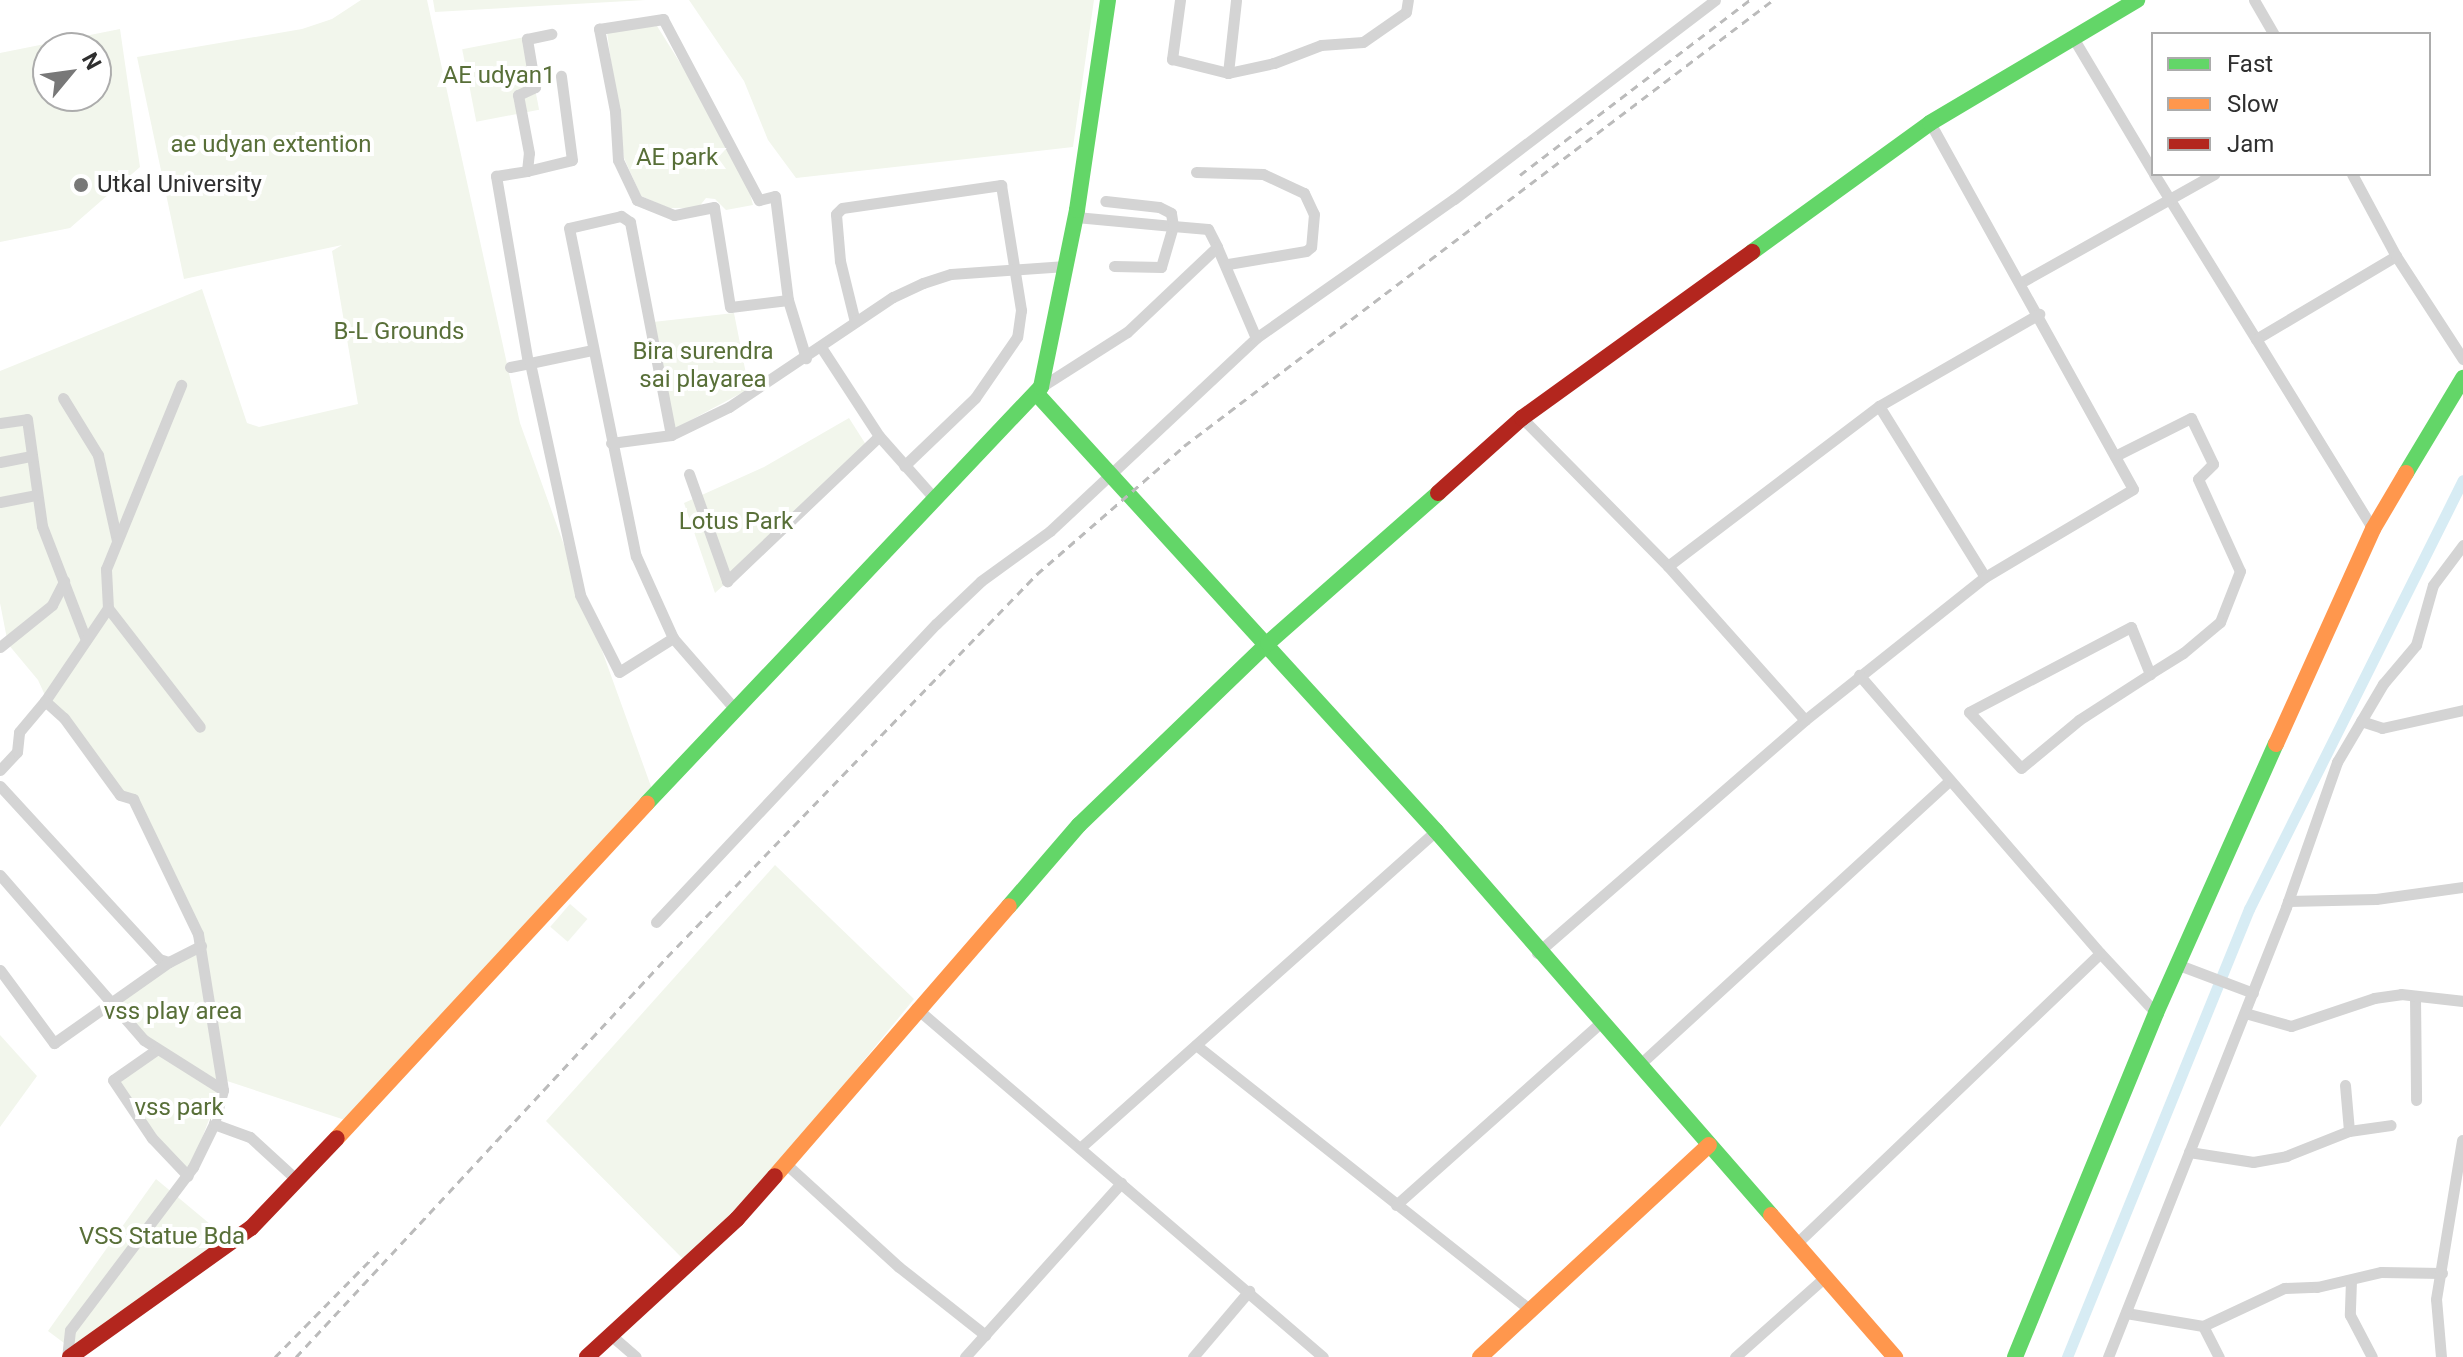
<!DOCTYPE html>
<html>
<head>
<meta charset="utf-8">
<style>
  body { margin:0 }
  #map { position:relative; width:2463px; height:1357px; overflow:hidden; background:#fff; font-family:Roboto,sans-serif }
  div>[style] { position:absolute }
  [style*='--x'] { left:calc(var(--x)*1px); top:calc(var(--y)*1px); width:calc(var(--w)*1px); rotate:calc(var(--a)*1deg) }
  .green>* { inset:0; background:#f2f6ec; transform-origin:0 0 }
  .canal>* { height:11px; margin:-5.5px; padding:0 5.5px; transform-origin:5.5px; border-radius:5.5px; background:#d7ecf4 }
  .street>* { height:11px; margin:-5.5px; padding:0 5.5px; transform-origin:5.5px; border-radius:5.5px; background:#d4d4d4 }
  .fast>* { height:16px; margin:-8px; padding:0 8px; transform-origin:8px; border-radius:8px; background:#63d668 }
  .slow>* { height:16px; margin:-8px; padding:0 8px; transform-origin:8px; border-radius:8px; background:#ff974d }
  .jam>* { height:16px; margin:-8px; padding:0 8px; transform-origin:8px; border-radius:8px; background:#b3261e }
  .rail>* { height:3px; margin-top:-1.5px; transform-origin:0; background:repeating-linear-gradient(90deg,#bbb 0 8px,transparent 0 14px) }
  .dots>* { width:22px; height:22px; translate:-50% -50%; box-sizing:border-box; border:4px solid #fff; border-radius:50% }
  span { translate:-50% -50%; white-space:nowrap; text-align:center; line-height:1.15; -webkit-text-stroke:8px #fff; paint-order:stroke }
  .park-label { font-size:24px; color:#586f38 }
  .poi-label { font-size:24px; color:#2f2f2f }
  .left { translate:0 -50%; text-align:left }
  .legend { position:absolute; left:2151px; top:32px; width:280px; height:144px; box-sizing:border-box; background:#fff; border:2px solid #acacac; margin:0; padding:10px 14px; list-style:none; font-size:24px; color:#2f2f2f }
  .legend li { display:flex; align-items:center; gap:16px; height:40px }
  .legend b { width:40px; border:2px solid #acacac }
  .north { position:absolute; left:32px; top:32px; width:80px; height:80px; box-sizing:border-box; background:#fff; border:2px solid #acacac; border-radius:50%; rotate:61deg; font-size:22px; font-weight:700; line-height:32px; text-align:center; color:#2f2f2f }
  .north::after { content:''; display:block; margin:auto; width:28px; height:36px; background:#787878; clip-path:polygon(50% 0,100% 100%,50% 72%,0 100%) }
</style>
</head>
<body>
<div id="map">
  <div class="green">
    <i style="clip-path:polygon(361px 0,427px 0,520px 423px,653px 792px,348px 1121px,224px 1080px,188px 1175px,114px 1080px,156px 1050px,115px 1004px,201px 947px,137px 802px,122px 793px,48px 702px,38px 680px,8px 644px,0 603px,0 371px,202px 289px,247px 423px,259px 427px,358px 404px,332px 251px,342px 245px,184px 279px,137px 57px,302px 29px,332px 19px)"></i>
    <i style="clip-path:polygon(433px 0,646px 0,435px 12px)"></i>
    <i style="clip-path:polygon(689px 0,1094px 0,1073px 147px,796px 178px,768px 140px,744px 81px)"></i>
    <i style="clip-path:polygon(657px 26px,741px 160px,753px 205px,726px 210px,715px 199px,706px 198px,698px 208px,669px 208px,641px 196px,624px 158px,607px 32px)"></i>
    <i style="clip-path:polygon(evenodd,120px 29px,140px 167px,70px 228px,0 242px,0 53px,120px 29px,48px 48px,96px 48px,96px 96px,48px 96px,48px 48px)"></i>
    <i style="left:525px;top:37px;width:74px;height:64px;rotate:79deg"></i>
    <i style="clip-path:polygon(734px 313px,749px 389px,674px 429px,653px 322px)"></i>
    <i style="clip-path:polygon(849px 418px,870px 451px,715px 593px,684px 503px,764px 467px)"></i>
    <i style="clip-path:polygon(775px 865px,914px 999px,741px 1211px,689px 1265px,546px 1121px)"></i>
    <i style="left:570px;top:904px;width:23px;height:30px;rotate:41deg"></i>
    <i style="clip-path:polygon(0 1035px,37px 1076px,0 1127px)"></i>
    <i style="clip-path:polygon(156px 1179px,228px 1239px,72px 1349px,48px 1331px)"></i>
  </div>
  <div class="canal">
    <i style="--x:2067;--y:1357;--w:484;--a:-67.9"></i>
    <i style="--x:2249;--y:909;--w:479;--a:-63.5"></i>
  </div>
  <div class="street">
    <i style="--x:1180;--y:0;--w:60;--a:97.7"></i>
    <i style="--x:1172;--y:59;--w:58;--a:14"></i>
    <i style="--x:1228;--y:73;--w:73;--a:-83.7"></i>
    <i style="--x:2254;--y:0;--w:39;--a:60"></i>
    <i style="--x:2075;--y:41;--w:152;--a:59.2"></i>
    <i style="--x:1228;--y:73;--w:47;--a:-12.3"></i>
    <i style="--x:1274;--y:63;--w:50;--a:-21"></i>
    <i style="--x:1321;--y:45;--w:42;--a:-4.1"></i>
    <i style="--x:1363;--y:42;--w:52;--a:-34.9"></i>
    <i style="--x:1406;--y:12;--w:12;--a:-81"></i>
    <i style="--x:527;--y:171;--w:46;--a:-13.7"></i>
    <i style="--x:572;--y:160;--w:85;--a:-97.5"></i>
    <i style="--x:1196;--y:172;--w:67;--a:1.7"></i>
    <i style="--x:1263;--y:174;--w:45;--a:24.9"></i>
    <i style="--x:1304;--y:193;--w:23;--a:65"></i>
    <i style="--x:1314;--y:214;--w:33;--a:95"></i>
    <i style="--x:1311;--y:247;--w:6;--a:141"></i>
    <i style="--x:1306;--y:251;--w:79;--a:170.5"></i>
    <i style="--x:2154;--y:174;--w:194;--a:58.3"></i>
    <i style="--x:2256;--y:339;--w:163;--a:-30.7"></i>
    <i style="--x:2396;--y:256;--w:93;--a:-118.2"></i>
    <i style="--x:1076;--y:217;--w:97;--a:5.3"></i>
    <i style="--x:1173;--y:226;--w:13;--a:-99"></i>
    <i style="--x:1171;--y:213;--w:13;--a:-153"></i>
    <i style="--x:1159;--y:207;--w:54;--a:-173.7"></i>
    <i style="--x:2396;--y:256;--w:123;--a:57"></i>
    <i style="--x:1114;--y:266;--w:47;--a:1.2"></i>
    <i style="--x:1161;--y:267;--w:43;--a:-73.7"></i>
    <i style="--x:1173;--y:226;--w:35;--a:5"></i>
    <i style="--x:1208;--y:229;--w:20;--a:63"></i>
    <i style="--x:2020;--y:283;--w:223;--a:-29.3"></i>
    <i style="--x:788;--y:300;--w:58;--a:173.1"></i>
    <i style="--x:730;--y:307;--w:101;--a:-99.1"></i>
    <i style="--x:714;--y:207;--w:41;--a:168.7"></i>
    <i style="--x:674;--y:215;--w:40;--a:-158"></i>
    <i style="--x:637;--y:200;--w:44;--a:-115.4"></i>
    <i style="--x:618;--y:160;--w:49;--a:-93.5"></i>
    <i style="--x:615;--y:111;--w:84;--a:-101"></i>
    <i style="--x:599;--y:29;--w:65;--a:-8.9"></i>
    <i style="--x:663;--y:19;--w:205;--a:62.1"></i>
    <i style="--x:759;--y:200;--w:16;--a:-14"></i>
    <i style="--x:775;--y:196;--w:105;--a:82.9"></i>
    <i style="--x:788;--y:300;--w:61;--a:72.8"></i>
    <i style="--x:855;--y:322;--w:63;--a:-103.8"></i>
    <i style="--x:840;--y:261;--w:47;--a:-94.9"></i>
    <i style="--x:836;--y:214;--w:8;--a:-45"></i>
    <i style="--x:842;--y:208;--w:161;--a:-8.2"></i>
    <i style="--x:1001;--y:185;--w:127;--a:80.9"></i>
    <i style="--x:1021;--y:310;--w:27;--a:98"></i>
    <i style="--x:1017;--y:337;--w:74;--a:124.5"></i>
    <i style="--x:975;--y:398;--w:98;--a:136.2"></i>
    <i style="--x:1256;--y:338;--w:242;--a:-35.1"></i>
    <i style="--x:1454;--y:199;--w:328;--a:-37.3"></i>
    <i style="--x:2256;--y:339;--w:223;--a:58.4"></i>
    <i style="--x:528;--y:363;--w:190;--a:-99.7"></i>
    <i style="--x:496;--y:176;--w:31;--a:-9"></i>
    <i style="--x:527;--y:171;--w:18;--a:-84"></i>
    <i style="--x:529;--y:153;--w:59;--a:-100.7"></i>
    <i style="--x:518;--y:95;--w:19;--a:-25"></i>
    <i style="--x:535;--y:87;--w:49;--a:-99.5"></i>
    <i style="--x:527;--y:39;--w:25;--a:-12"></i>
    <i style="--x:530;--y:363;--w:63;--a:-11.8"></i>
    <i style="--x:510;--y:367;--w:20;--a:-11"></i>
    <i style="--x:530;--y:363;--w:237;--a:77.8"></i>
    <i style="--x:580;--y:595;--w:86;--a:63.1"></i>
    <i style="--x:619;--y:672;--w:64;--a:-32.2"></i>
    <i style="--x:673;--y:638;--w:91;--a:49"></i>
    <i style="--x:63;--y:398;--w:67;--a:58.4"></i>
    <i style="--x:98;--y:455;--w:88;--a:77.5"></i>
    <i style="--x:1879;--y:406;--w:201;--a:58.2"></i>
    <i style="--x:1522;--y:418;--w:208;--a:45.4"></i>
    <i style="--x:0;--y:423;--w:27;--a:-8"></i>
    <i style="--x:27;--y:419;--w:108;--a:82"></i>
    <i style="--x:42;--y:526;--w:122;--a:68.9"></i>
    <i style="--x:671;--y:435;--w:217;--a:-100.9"></i>
    <i style="--x:630;--y:222;--w:11;--a:-146"></i>
    <i style="--x:621;--y:216;--w:53;--a:167"></i>
    <i style="--x:569;--y:228;--w:335;--a:78.5"></i>
    <i style="--x:636;--y:556;--w:90;--a:65.7"></i>
    <i style="--x:879;--y:436;--w:83;--a:48.4"></i>
    <i style="--x:611;--y:443;--w:61;--a:-7.6"></i>
    <i style="--x:671;--y:435;--w:64;--a:-25.8"></i>
    <i style="--x:729;--y:407;--w:197;--a:-33.9"></i>
    <i style="--x:893;--y:297;--w:33;--a:-25"></i>
    <i style="--x:923;--y:283;--w:29;--a:-18"></i>
    <i style="--x:951;--y:274;--w:115;--a:-4"></i>
    <i style="--x:2115;--y:456;--w:85;--a:-26.6"></i>
    <i style="--x:2191;--y:418;--w:51;--a:64.4"></i>
    <i style="--x:2213;--y:464;--w:21;--a:135"></i>
    <i style="--x:2198;--y:479;--w:101;--a:65.5"></i>
    <i style="--x:2240;--y:571;--w:55;--a:111.4"></i>
    <i style="--x:2220;--y:622;--w:48;--a:140"></i>
    <i style="--x:2183;--y:653;--w:39;--a:148"></i>
    <i style="--x:2150;--y:674;--w:85;--a:147.1"></i>
    <i style="--x:2079;--y:720;--w:75;--a:140.4"></i>
    <i style="--x:2021;--y:768;--w:76;--a:-132.9"></i>
    <i style="--x:1969;--y:712;--w:183;--a:-27.7"></i>
    <i style="--x:2131;--y:627;--w:51;--a:68"></i>
    <i style="--x:0;--y:462;--w:32;--a:-11"></i>
    <i style="--x:689;--y:474;--w:114;--a:70.4"></i>
    <i style="--x:727;--y:581;--w:210;--a:-43.6"></i>
    <i style="--x:879;--y:436;--w:106;--a:-123.1"></i>
    <i style="--x:0;--y:502;--w:36;--a:-11"></i>
    <i style="--x:108;--y:608;--w:39;--a:-93"></i>
    <i style="--x:106;--y:569;--w:199;--a:-67.8"></i>
    <i style="--x:0;--y:647;--w:67;--a:-38.9"></i>
    <i style="--x:52;--y:605;--w:27;--a:-63"></i>
    <i style="--x:45;--y:701;--w:112;--a:-55.9"></i>
    <i style="--x:108;--y:608;--w:150;--a:52.3"></i>
    <i style="--x:1805;--y:720;--w:230;--a:-38.5"></i>
    <i style="--x:1985;--y:577;--w:172;--a:-30.7"></i>
    <i style="--x:2133;--y:489;--w:419;--a:-119"></i>
    <i style="--x:2361;--y:721;--w:22;--a:18"></i>
    <i style="--x:2382;--y:728;--w:83;--a:-12.5"></i>
    <i style="--x:0;--y:770;--w:25;--a:-47"></i>
    <i style="--x:17;--y:752;--w:20;--a:-84"></i>
    <i style="--x:19;--y:732;--w:40;--a:-50"></i>
    <i style="--x:45;--y:701;--w:25;--a:42"></i>
    <i style="--x:64;--y:718;--w:95;--a:54"></i>
    <i style="--x:120;--y:795;--w:14;--a:17"></i>
    <i style="--x:133;--y:799;--w:150;--a:64.3"></i>
    <i style="--x:198;--y:934;--w:158;--a:80.9"></i>
    <i style="--x:223;--y:1090;--w:35;--a:105"></i>
    <i style="--x:214;--y:1124;--w:48;--a:116"></i>
    <i style="--x:193;--y:1167;--w:204;--a:127"></i>
    <i style="--x:70;--y:1330;--w:27;--a:96"></i>
    <i style="--x:0;--y:786;--w:235;--a:47.4"></i>
    <i style="--x:159;--y:959;--w:10;--a:17"></i>
    <i style="--x:169;--y:962;--w:36;--a:-27"></i>
    <i style="--x:0;--y:875;--w:219;--a:48.9"></i>
    <i style="--x:144;--y:1040;--w:93;--a:32.3"></i>
    <i style="--x:2288;--y:901;--w:88;--a:-1.3"></i>
    <i style="--x:2376;--y:899;--w:88;--a:-7.9"></i>
    <i style="--x:656;--y:922;--w:409;--a:-46.8"></i>
    <i style="--x:936;--y:624;--w:62;--a:-43.7"></i>
    <i style="--x:981;--y:581;--w:85;--a:-35.9"></i>
    <i style="--x:1050;--y:531;--w:282;--a:-43.1"></i>
    <i style="--x:1256;--y:338;--w:99;--a:-113.2"></i>
    <i style="--x:1217;--y:247;--w:124;--a:136.6"></i>
    <i style="--x:1127;--y:332;--w:102;--a:147.4"></i>
    <i style="--x:1537;--y:953;--w:355;--a:-41"></i>
    <i style="--x:1805;--y:720;--w:206;--a:-131.7"></i>
    <i style="--x:1668;--y:566;--w:265;--a:-37.2"></i>
    <i style="--x:1879;--y:406;--w:185;--a:-29.9"></i>
    <i style="--x:2100;--y:953;--w:82;--a:47"></i>
    <i style="--x:2179;--y:965;--w:79;--a:20.7"></i>
    <i style="--x:0;--y:970;--w:91;--a:53.5"></i>
    <i style="--x:54;--y:1043;--w:141;--a:-35.2"></i>
    <i style="--x:2415;--y:996;--w:104;--a:89.4"></i>
    <i style="--x:916;--y:1008;--w:536;--a:40.61"></i>
    <i style="--x:2245;--y:1013;--w:48;--a:15.8"></i>
    <i style="--x:2291;--y:1026;--w:88;--a:-18.6"></i>
    <i style="--x:2374;--y:998;--w:27;--a:-8"></i>
    <i style="--x:2401;--y:994;--w:62;--a:6.4"></i>
    <i style="--x:1196;--y:1045;--w:426;--a:38.4"></i>
    <i style="--x:156;--y:1050;--w:52;--a:145.1"></i>
    <i style="--x:113;--y:1080;--w:70;--a:56.1"></i>
    <i style="--x:152;--y:1138;--w:52;--a:46.5"></i>
    <i style="--x:1638;--y:1066;--w:423;--a:-42.5"></i>
    <i style="--x:2345;--y:1085;--w:46;--a:85"></i>
    <i style="--x:214;--y:1124;--w:38;--a:20"></i>
    <i style="--x:250;--y:1137;--w:64;--a:42.5"></i>
    <i style="--x:1080;--y:1148;--w:477;--a:-41.7"></i>
    <i style="--x:2189;--y:1152;--w:65;--a:8.9"></i>
    <i style="--x:2253;--y:1162;--w:34;--a:-10"></i>
    <i style="--x:2286;--y:1156;--w:68;--a:-21.6"></i>
    <i style="--x:2349;--y:1131;--w:42;--a:-8.1"></i>
    <i style="--x:785;--y:1163;--w:154;--a:42.4"></i>
    <i style="--x:899;--y:1267;--w:110;--a:38.3"></i>
    <i style="--x:1396;--y:1205;--w:273;--a:-41.7"></i>
    <i style="--x:1797;--y:1243;--w:419;--a:-43.7"></i>
    <i style="--x:2100;--y:953;--w:368;--a:-130.9"></i>
    <i style="--x:2351;--y:1280;--w:35;--a:92"></i>
    <i style="--x:2350;--y:1315;--w:47;--a:62.4"></i>
    <i style="--x:2126;--y:1313;--w:78;--a:9.6"></i>
    <i style="--x:2203;--y:1326;--w:89;--a:-25.1"></i>
    <i style="--x:2284;--y:1288;--w:33;--a:-2"></i>
    <i style="--x:2317;--y:1287;--w:66;--a:-13.2"></i>
    <i style="--x:2381;--y:1272;--w:61;--a:0.9"></i>
    <i style="--x:2203;--y:1326;--w:35;--a:63"></i>
    <i style="--x:613;--y:1337;--w:30;--a:41"></i>
    <i style="--x:965;--y:1357;--w:234;--a:-48.1"></i>
    <i style="--x:1193;--y:1357;--w:87;--a:-49.7"></i>
    <i style="--x:1735;--y:1357;--w:119;--a:-41.6"></i>
    <i style="--x:2108;--y:1357;--w:484;--a:-68.4"></i>
    <i style="--x:2286;--y:907;--w:154;--a:-70.6"></i>
    <i style="--x:2337;--y:762;--w:91;--a:-59.5"></i>
    <i style="--x:2383;--y:684;--w:51;--a:-49.8"></i>
    <i style="--x:2416;--y:645;--w:62;--a:-74.2"></i>
    <i style="--x:2433;--y:585;--w:50;--a:-53.1"></i>
    <i style="--x:2441;--y:1357;--w:58;--a:-94.9"></i>
    <i style="--x:2436;--y:1299;--w:161;--a:-80.7"></i>
  </div>
  <div class="fast">
    <i style="--x:1752;--y:252;--w:220;--a:-35.9"></i>
    <i style="--x:1930;--y:123;--w:241;--a:-30.7"></i>
    <i style="--x:1036;--y:393;--w:593;--a:47.6"></i>
    <i style="--x:1436;--y:831;--w:510;--a:48.9"></i>
    <i style="--x:2406;--y:473;--w:111;--a:-59"></i>
    <i style="--x:647;--y:803;--w:573;--a:-46.56"></i>
    <i style="--x:1041;--y:387;--w:181;--a:-78.5"></i>
    <i style="--x:1077;--y:210;--w:212;--a:-81.6"></i>
    <i style="--x:1009;--y:906;--w:107;--a:-49.2"></i>
    <i style="--x:1079;--y:825;--w:262;--a:-43.9"></i>
    <i style="--x:1268;--y:643;--w:227;--a:-41.4"></i>
    <i style="--x:2015;--y:1357;--w:372;--a:-67.7"></i>
    <i style="--x:2156;--y:1013;--w:295;--a:-66"></i>
  </div>
  <div class="slow">
    <i style="--x:2276;--y:744;--w:236;--a:-65.7"></i>
    <i style="--x:2373;--y:529;--w:65;--a:-59.5"></i>
    <i style="--x:337;--y:1138;--w:456;--a:-47.2"></i>
    <i style="--x:775;--y:1176;--w:357;--a:-49.1"></i>
    <i style="--x:1771;--y:1215;--w:189;--a:48.9"></i>
    <i style="--x:1480;--y:1357;--w:312;--a:-42.8"></i>
  </div>
  <div class="jam">
    <i style="--x:1438;--y:493;--w:113;--a:-41.8"></i>
    <i style="--x:1522;--y:418;--w:284;--a:-35.8"></i>
    <i style="--x:70;--y:1357;--w:222;--a:-35.5"></i>
    <i style="--x:251;--y:1228;--w:124;--a:-46.3"></i>
    <i style="--x:587;--y:1357;--w:204;--a:-42.6"></i>
    <i style="--x:737;--y:1219;--w:57;--a:-48.5"></i>
  </div>
  <div class="rail">
    <i style="--x:1520;--y:175;--w:289;--a:-37.3"></i>
    <i style="--x:275;--y:1357;--w:148;--a:-45.5"></i>
    <i style="--x:296;--y:1357;--w:546;--a:-47.15"></i>
    <i style="--x:667;--y:957;--w:533;--a:-45.99"></i>
    <i style="--x:1037;--y:574;--w:195;--a:-41"></i>
    <i style="--x:1184;--y:446;--w:739;--a:-37.13"></i>
  </div>
  <div class="dots">
    <i style="left:81px;top:185px;background:#787878"></i>
  </div>
  <div class="park-label">
    <span style="left:499px;top:76px">AE udyan1</span>
    <span style="left:271px;top:145px">ae udyan extention</span>
    <span style="left:677px;top:158px">AE park</span>
    <span style="left:399px;top:332px">B-L Grounds</span>
    <span style="left:703px;top:366px">Bira surendra<br>sai playarea</span>
    <span style="left:736px;top:522px">Lotus Park</span>
    <span style="left:173px;top:1012px">vss play area</span>
    <span style="left:179px;top:1108px">vss park</span>
    <span style="left:162px;top:1237px">VSS Statue Bda</span>
  </div>
  <div class="poi-label">
    <span class="left" style="left:97px;top:185px">Utkal University</span>
  </div>
  <ul class="legend">
  <li><b style="height:10px;background:#63d668"></b>Fast</li>
  <li><b style="height:10px;background:#ff974d"></b>Slow</li>
  <li><b style="height:10px;background:#b3261e"></b>Jam</li>
  </ul>
  <div class="north">N</div>
</div>
</body>
</html>
